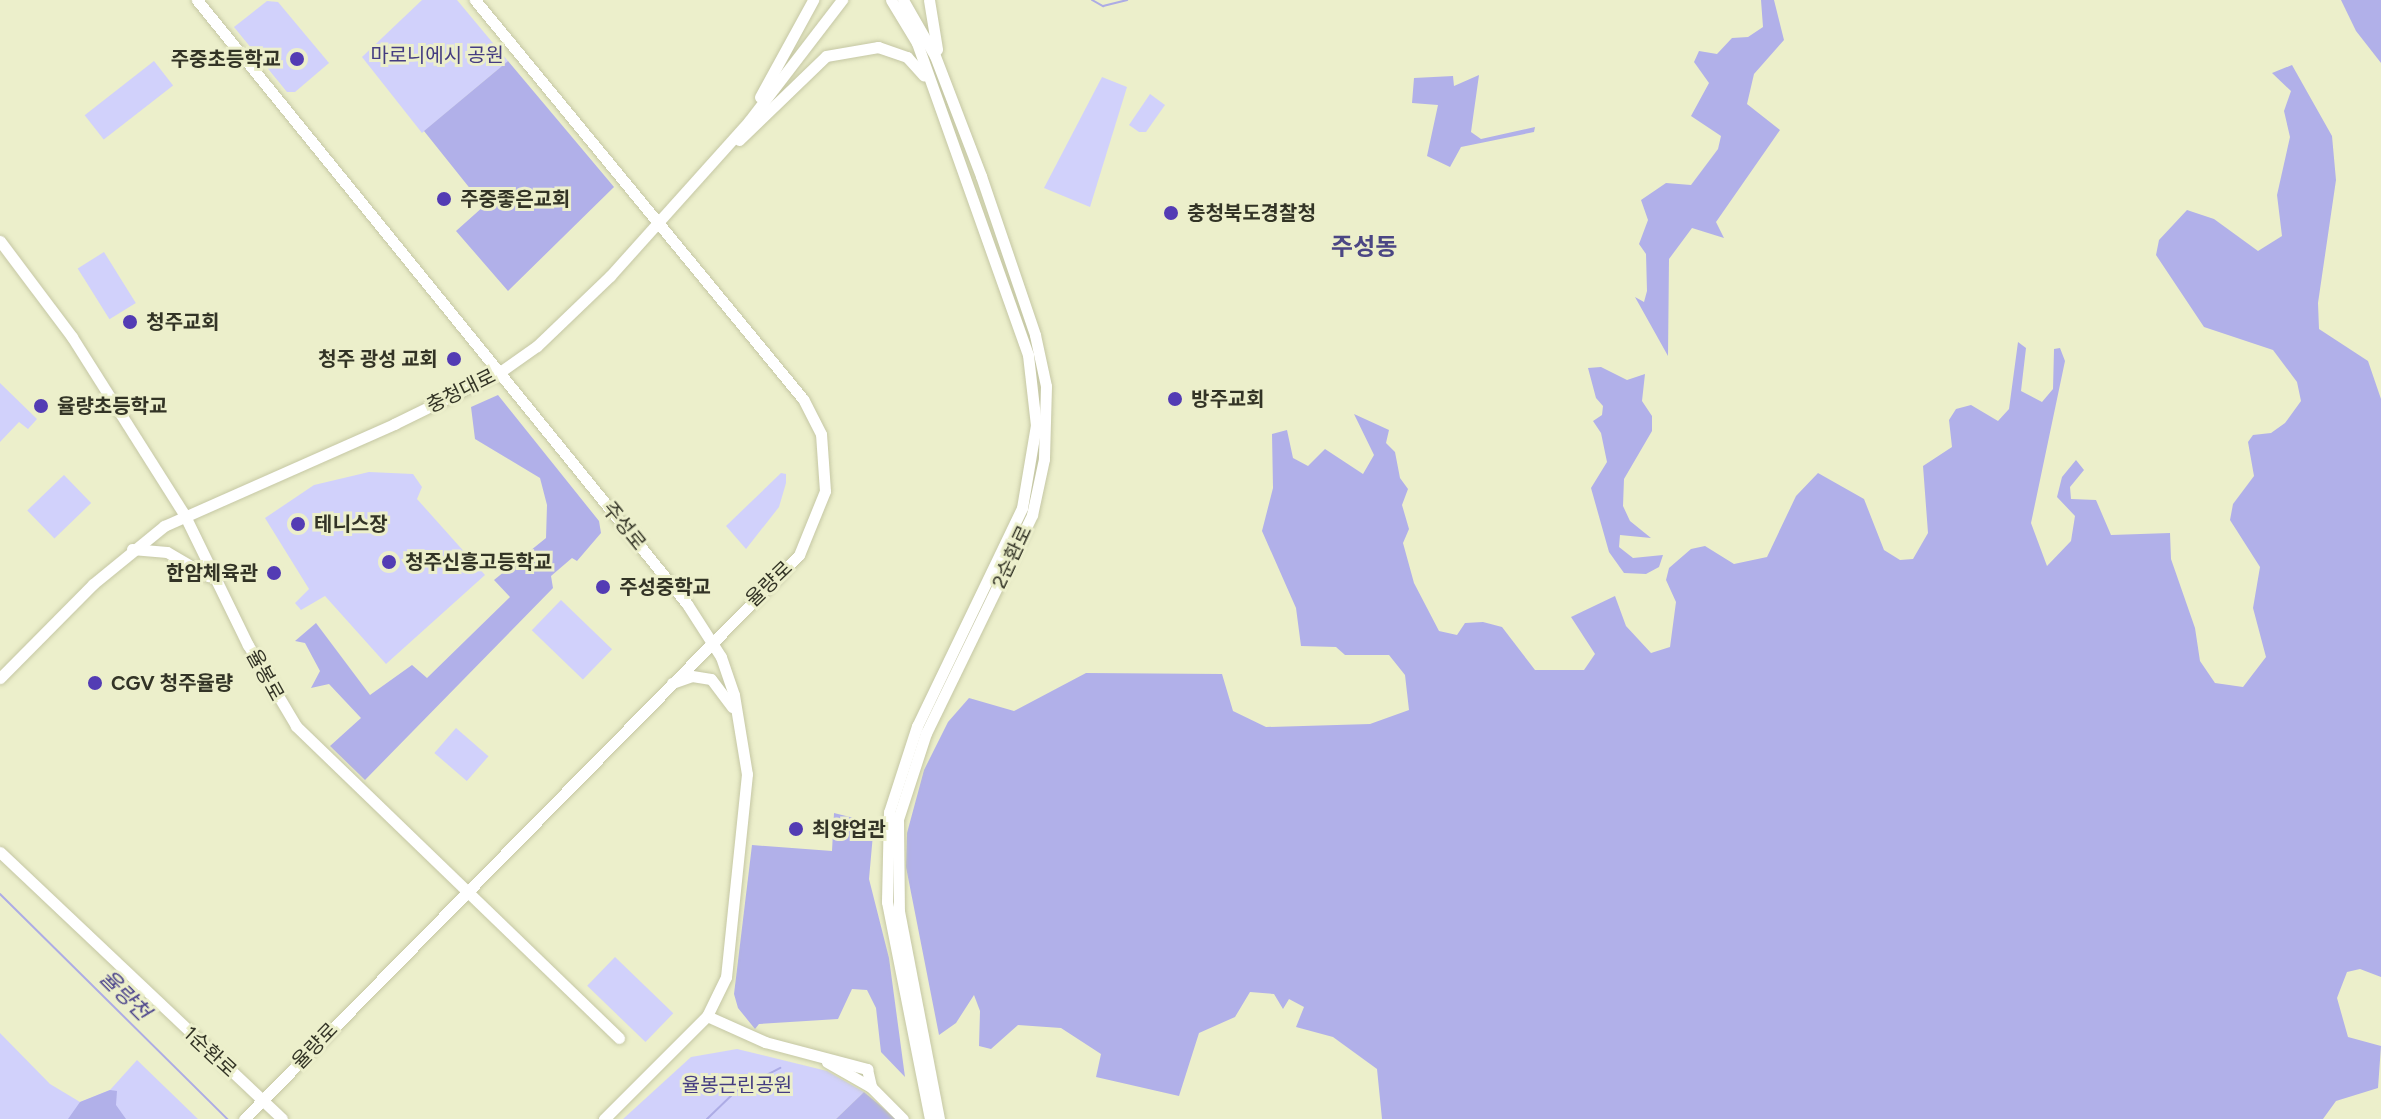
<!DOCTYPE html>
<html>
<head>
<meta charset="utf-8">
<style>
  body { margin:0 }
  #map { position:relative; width:2381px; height:1119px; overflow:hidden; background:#ecefcb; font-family:Figtree,"Noto Sans KR",sans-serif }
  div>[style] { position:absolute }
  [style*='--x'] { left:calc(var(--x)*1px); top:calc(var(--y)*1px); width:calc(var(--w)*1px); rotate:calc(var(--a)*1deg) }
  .green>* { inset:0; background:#d1d1fb; transform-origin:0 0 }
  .forest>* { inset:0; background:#b1b0e9 }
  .stream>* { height:2px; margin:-1px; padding:0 1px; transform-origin:1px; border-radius:1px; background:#adace5 }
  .roads { filter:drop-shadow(0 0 2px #c5c7a4) drop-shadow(0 0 2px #c5c7a4) }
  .secondary>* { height:11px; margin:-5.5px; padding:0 5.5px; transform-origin:5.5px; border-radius:5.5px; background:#fff }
  .dots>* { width:22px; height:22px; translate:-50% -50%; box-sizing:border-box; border:4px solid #ecefcb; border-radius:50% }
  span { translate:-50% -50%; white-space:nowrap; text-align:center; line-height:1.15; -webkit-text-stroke:6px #ecefcb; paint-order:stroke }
  .park-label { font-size:20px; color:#443c81 }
  .poi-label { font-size:20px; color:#333426; font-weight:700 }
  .right { translate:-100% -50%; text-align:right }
  .left { translate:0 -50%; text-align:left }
  .street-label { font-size:20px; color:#333426 }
  .water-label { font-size:22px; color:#4d468c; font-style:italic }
  .quarter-label { font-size:24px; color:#4b4684; font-weight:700 }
</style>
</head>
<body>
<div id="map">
  <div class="green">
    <i style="clip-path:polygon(422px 0,457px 0,508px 61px,422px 133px,362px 57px)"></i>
    <i style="clip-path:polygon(267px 1px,278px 2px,329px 63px,295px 92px,287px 92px,234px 27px)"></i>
    <i style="left:154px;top:61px;width:31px;height:88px;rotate:52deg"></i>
    <i style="clip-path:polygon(1102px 77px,1127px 87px,1090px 207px,1044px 188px)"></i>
    <i style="clip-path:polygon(1150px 94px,1165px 105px,1146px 132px,1139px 132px,1129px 125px)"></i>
    <i style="left:104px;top:252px;width:60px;height:31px;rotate:58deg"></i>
    <i style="clip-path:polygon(0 383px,37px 419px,28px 429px,19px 422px,0 442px)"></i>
    <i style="clip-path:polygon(369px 472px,413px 474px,422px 487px,417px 499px,485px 575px,386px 664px,325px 596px,301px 610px,295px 603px,309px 589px,265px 518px,314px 485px)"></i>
    <i style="clip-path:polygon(781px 473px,786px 474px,786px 483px,779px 507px,746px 549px,726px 526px)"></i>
    <i style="left:64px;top:475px;width:39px;height:51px;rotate:46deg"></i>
    <i style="left:561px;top:600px;width:71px;height:42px;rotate:44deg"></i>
    <i style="left:456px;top:728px;width:43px;height:33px;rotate:41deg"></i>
    <i style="left:615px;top:957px;width:81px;height:40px;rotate:44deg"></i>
    <i style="clip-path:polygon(0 1033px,50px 1084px,80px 1102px,110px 1090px,137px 1060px,198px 1119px,0 1119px)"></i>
    <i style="clip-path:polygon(737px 1049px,827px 1071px,864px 1092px,836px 1119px,623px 1119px,691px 1057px)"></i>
  </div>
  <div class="forest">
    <i style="clip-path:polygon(1761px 0,1774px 0,1784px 40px,1754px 74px,1747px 104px,1780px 130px,1716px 222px,1724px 238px,1692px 228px,1669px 259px,1668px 356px,1635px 297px,1644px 302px,1647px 291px,1646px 254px,1639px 244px,1648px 220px,1641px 200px,1666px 183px,1691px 185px,1718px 149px,1721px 136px,1691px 116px,1709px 83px,1694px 62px,1699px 51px,1717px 54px,1732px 38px,1748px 37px,1763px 27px)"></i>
    <i style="clip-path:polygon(2341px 0,2381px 0,2381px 63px,2356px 31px)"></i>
    <i style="clip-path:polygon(508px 61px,614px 187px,508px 291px,456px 231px,484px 206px,424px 131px)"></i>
    <i style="clip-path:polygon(2292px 65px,2332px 136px,2336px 180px,2318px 303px,2319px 329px,2368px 361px,2381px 399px,2381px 977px,2360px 969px,2347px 972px,2337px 998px,2348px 1037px,2381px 1046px,2378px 1088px,2336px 1101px,2323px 1119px,1382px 1119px,1377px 1069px,1333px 1037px,1296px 1027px,1304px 1007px,1289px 999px,1283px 1009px,1274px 994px,1250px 992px,1235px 1017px,1199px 1033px,1179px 1096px,1096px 1077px,1101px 1054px,1061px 1028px,1018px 1025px,991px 1049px,979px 1046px,980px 1011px,974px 995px,956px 1023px,939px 1035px,906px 867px,907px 833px,924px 770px,948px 722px,969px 698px,1014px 711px,1086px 673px,1222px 674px,1233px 711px,1266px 727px,1370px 724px,1409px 710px,1405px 675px,1389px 655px,1345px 655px,1336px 647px,1301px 646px,1296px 608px,1262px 531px,1273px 488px,1272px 434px,1287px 430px,1293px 458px,1308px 466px,1325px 449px,1363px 474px,1374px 455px,1354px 414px,1389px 430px,1386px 443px,1395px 452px,1400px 478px,1408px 489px,1402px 505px,1409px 529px,1403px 543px,1414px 583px,1439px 631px,1457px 635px,1465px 623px,1483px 622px,1502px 627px,1535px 670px,1584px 670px,1595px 654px,1571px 617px,1615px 596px,1626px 626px,1651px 653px,1670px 647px,1676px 602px,1666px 580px,1669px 568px,1691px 549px,1705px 546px,1734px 564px,1767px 557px,1796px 496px,1818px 473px,1864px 499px,1884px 550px,1900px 560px,1913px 559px,1928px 533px,1923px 466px,1952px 447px,1949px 420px,1956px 409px,1971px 405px,1998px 421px,2009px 409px,2018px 342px,2026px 348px,2021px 391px,2042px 402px,2053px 389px,2054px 349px,2060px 348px,2065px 361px,2031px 523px,2047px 566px,2071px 541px,2075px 516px,2057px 497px,2062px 477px,2076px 460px,2084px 470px,2070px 487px,2071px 499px,2096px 500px,2111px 535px,2170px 533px,2171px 559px,2195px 628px,2200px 661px,2215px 683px,2243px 687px,2266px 657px,2253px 608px,2260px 567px,2230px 520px,2233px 504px,2254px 476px,2248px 442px,2253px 435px,2271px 433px,2285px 423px,2301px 401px,2297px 382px,2273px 350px,2204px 327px,2156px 255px,2159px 240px,2187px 210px,2214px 219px,2258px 251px,2282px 236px,2277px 195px,2290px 137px,2284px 111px,2291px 91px,2272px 73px)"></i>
    <i style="clip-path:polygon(1479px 75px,1471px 132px,1481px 139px,1535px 127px,1534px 132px,1461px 147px,1450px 167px,1427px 156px,1438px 105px,1412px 103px,1414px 78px,1453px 76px,1454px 86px)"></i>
    <i style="clip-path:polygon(1601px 367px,1627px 380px,1645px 374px,1642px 401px,1652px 416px,1652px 431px,1624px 479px,1623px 506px,1630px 521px,1651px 538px,1620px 535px,1619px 547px,1633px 558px,1663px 555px,1659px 567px,1646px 574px,1624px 573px,1609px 552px,1591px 488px,1607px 462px,1601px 433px,1593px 421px,1602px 415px,1603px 406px,1596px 398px,1588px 368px)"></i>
    <i style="clip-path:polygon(498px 395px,599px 521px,601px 533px,577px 561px,572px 558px,551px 576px,553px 588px,365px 780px,330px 746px,361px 718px,329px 684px,311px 688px,320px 671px,305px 643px,295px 641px,316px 623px,370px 695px,412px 665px,427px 678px,510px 597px,494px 580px,546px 538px,547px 505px,540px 478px,475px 439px,471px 407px)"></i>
    <i style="clip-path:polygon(834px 813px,874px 823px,869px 879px,889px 958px,905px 1077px,881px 1052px,876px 1008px,867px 990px,852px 989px,838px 1019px,759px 1024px,755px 1029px,738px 1008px,734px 994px,752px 845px,832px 851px)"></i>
    <i style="clip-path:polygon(110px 1090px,117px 1091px,116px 1105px,126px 1119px,68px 1119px,80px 1102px)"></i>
    <i style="clip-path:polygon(864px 1092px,896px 1119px,836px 1119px)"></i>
  </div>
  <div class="stream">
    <i style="--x:1092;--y:0;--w:13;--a:29"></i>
    <i style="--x:1103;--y:6;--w:25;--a:-14"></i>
    <i style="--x:0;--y:894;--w:320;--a:44.7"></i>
    <i style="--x:707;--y:1119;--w:40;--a:-44"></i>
    <i style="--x:736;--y:1091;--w:50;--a:-27.6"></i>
  </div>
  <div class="roads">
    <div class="secondary">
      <i style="--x:197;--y:0;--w:778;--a:50.95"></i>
      <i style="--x:687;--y:604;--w:63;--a:57.3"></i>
      <i style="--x:721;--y:657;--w:40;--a:71.1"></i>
      <i style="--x:734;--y:695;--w:80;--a:80.7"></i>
      <i style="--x:747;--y:774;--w:204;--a:95.9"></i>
      <i style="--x:726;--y:977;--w:43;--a:116"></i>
      <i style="--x:707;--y:1016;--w:146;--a:135"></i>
      <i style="--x:891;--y:0;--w:50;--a:58.8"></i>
      <i style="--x:917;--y:43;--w:331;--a:70.4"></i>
      <i style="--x:1028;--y:355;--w:70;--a:83.5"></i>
      <i style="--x:1036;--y:425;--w:84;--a:99.6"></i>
      <i style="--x:1022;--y:508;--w:242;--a:115.7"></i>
      <i style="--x:917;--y:726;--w:90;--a:108"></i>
      <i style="--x:889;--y:812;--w:90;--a:91.3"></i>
      <i style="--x:887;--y:902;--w:221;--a:78.8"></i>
      <i style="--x:903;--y:0;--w:64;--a:60.3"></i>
      <i style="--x:935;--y:56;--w:129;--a:69"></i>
      <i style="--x:981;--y:176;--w:168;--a:71.2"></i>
      <i style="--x:1035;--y:335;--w:52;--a:77.8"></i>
      <i style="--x:1046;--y:386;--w:73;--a:91.6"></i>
      <i style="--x:1044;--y:459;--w:57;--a:102.1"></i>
      <i style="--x:1032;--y:515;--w:242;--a:115.9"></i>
      <i style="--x:926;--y:733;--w:90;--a:108"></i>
      <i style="--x:898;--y:819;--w:92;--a:89.4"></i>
      <i style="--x:899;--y:911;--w:212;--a:79.1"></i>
      <i style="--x:929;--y:0;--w:50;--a:80.7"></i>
      <i style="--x:760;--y:97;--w:111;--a:-61.3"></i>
      <i style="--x:739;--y:140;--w:121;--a:-44"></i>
      <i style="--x:826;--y:56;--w:53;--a:-9.8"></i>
      <i style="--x:878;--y:47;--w:31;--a:19"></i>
      <i style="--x:907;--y:57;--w:25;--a:48"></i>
      <i style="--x:0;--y:241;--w:120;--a:53.1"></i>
      <i style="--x:72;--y:337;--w:209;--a:57.7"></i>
      <i style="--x:184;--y:514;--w:146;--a:64"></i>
      <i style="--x:248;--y:645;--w:94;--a:59.3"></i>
      <i style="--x:296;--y:726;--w:449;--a:44"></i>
      <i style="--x:132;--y:549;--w:35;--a:5"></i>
      <i style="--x:167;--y:552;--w:48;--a:30.3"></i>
      <i style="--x:0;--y:678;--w:132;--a:-45.3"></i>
      <i style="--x:93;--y:584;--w:92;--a:-39.2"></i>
      <i style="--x:164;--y:526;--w:252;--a:-23.9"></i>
      <i style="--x:394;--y:424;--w:118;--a:-26.1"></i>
      <i style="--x:500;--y:372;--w:45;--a:-35.1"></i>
      <i style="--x:537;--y:346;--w:101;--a:-43.8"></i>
      <i style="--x:610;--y:276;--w:208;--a:-48.1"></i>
      <i style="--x:749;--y:121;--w:153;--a:-52.5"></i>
      <i style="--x:672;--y:683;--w:21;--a:-19"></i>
      <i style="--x:692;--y:676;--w:19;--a:9"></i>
      <i style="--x:711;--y:679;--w:35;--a:53"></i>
      <i style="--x:0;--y:852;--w:388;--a:43.4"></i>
      <i style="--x:707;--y:1016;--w:64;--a:24.1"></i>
      <i style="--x:765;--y:1042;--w:106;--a:14.8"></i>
      <i style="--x:867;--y:1069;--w:18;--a:77"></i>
      <i style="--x:827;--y:1062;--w:51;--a:29.6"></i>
      <i style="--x:871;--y:1087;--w:45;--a:45"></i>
      <i style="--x:244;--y:1119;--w:791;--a:-45.46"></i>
      <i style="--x:799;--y:555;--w:69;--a:-67.9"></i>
      <i style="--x:825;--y:491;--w:57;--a:-94"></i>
      <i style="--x:821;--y:434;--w:39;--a:-117"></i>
      <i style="--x:803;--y:399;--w:517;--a:-129.42"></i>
    </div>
  </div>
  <div class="dots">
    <i style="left:297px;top:59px;background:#533cb4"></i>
    <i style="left:444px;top:199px;background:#533cb4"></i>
    <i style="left:1171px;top:213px;background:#533cb4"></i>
    <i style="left:130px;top:322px;background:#533cb4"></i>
    <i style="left:454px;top:359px;background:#533cb4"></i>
    <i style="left:1175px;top:399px;background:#533cb4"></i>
    <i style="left:41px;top:406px;background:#533cb4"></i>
    <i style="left:298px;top:524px;background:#533cb4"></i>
    <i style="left:389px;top:562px;background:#533cb4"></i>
    <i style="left:274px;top:573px;background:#533cb4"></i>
    <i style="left:603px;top:587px;background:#533cb4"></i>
    <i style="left:95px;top:683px;background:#533cb4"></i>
    <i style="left:796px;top:829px;background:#533cb4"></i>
  </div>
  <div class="park-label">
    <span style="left:437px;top:55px">마로니에시 공원</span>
    <span style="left:737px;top:1085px">율봉근린공원</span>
  </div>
  <div class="poi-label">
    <span class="right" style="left:281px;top:59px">주중초등학교</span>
    <span class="left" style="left:460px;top:199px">주중좋은교회</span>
    <span class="left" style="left:1187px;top:213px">충청북도경찰청</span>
    <span class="left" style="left:146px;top:322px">청주교회</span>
    <span class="right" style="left:438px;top:359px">청주 광성 교회</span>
    <span class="left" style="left:1191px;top:399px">방주교회</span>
    <span class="left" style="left:57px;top:406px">율량초등학교</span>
    <span class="left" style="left:314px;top:524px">테니스장</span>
    <span class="left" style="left:405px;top:562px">청주신흥고등학교</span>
    <span class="right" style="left:258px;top:573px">한암체육관</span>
    <span class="left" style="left:619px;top:587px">주성중학교</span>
    <span class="left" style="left:111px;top:683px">CGV 청주율량</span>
    <span class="left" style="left:812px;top:829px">최양업관</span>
  </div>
  <div class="street-label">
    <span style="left:461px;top:391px;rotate:-26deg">충청대로</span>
    <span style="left:624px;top:526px;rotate:51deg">주성로</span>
    <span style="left:1012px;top:557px;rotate:-65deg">2순환로</span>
    <span style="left:769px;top:584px;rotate:-44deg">율량로</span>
    <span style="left:265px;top:675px;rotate:61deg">율봉로</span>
    <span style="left:315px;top:1046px;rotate:-46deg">율량로</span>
    <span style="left:210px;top:1052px;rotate:43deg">1순환로</span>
  </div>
  <div class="water-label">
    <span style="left:125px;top:995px;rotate:45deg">율량천</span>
  </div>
  <div class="quarter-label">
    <span style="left:1364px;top:247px">주성동</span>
  </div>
</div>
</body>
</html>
